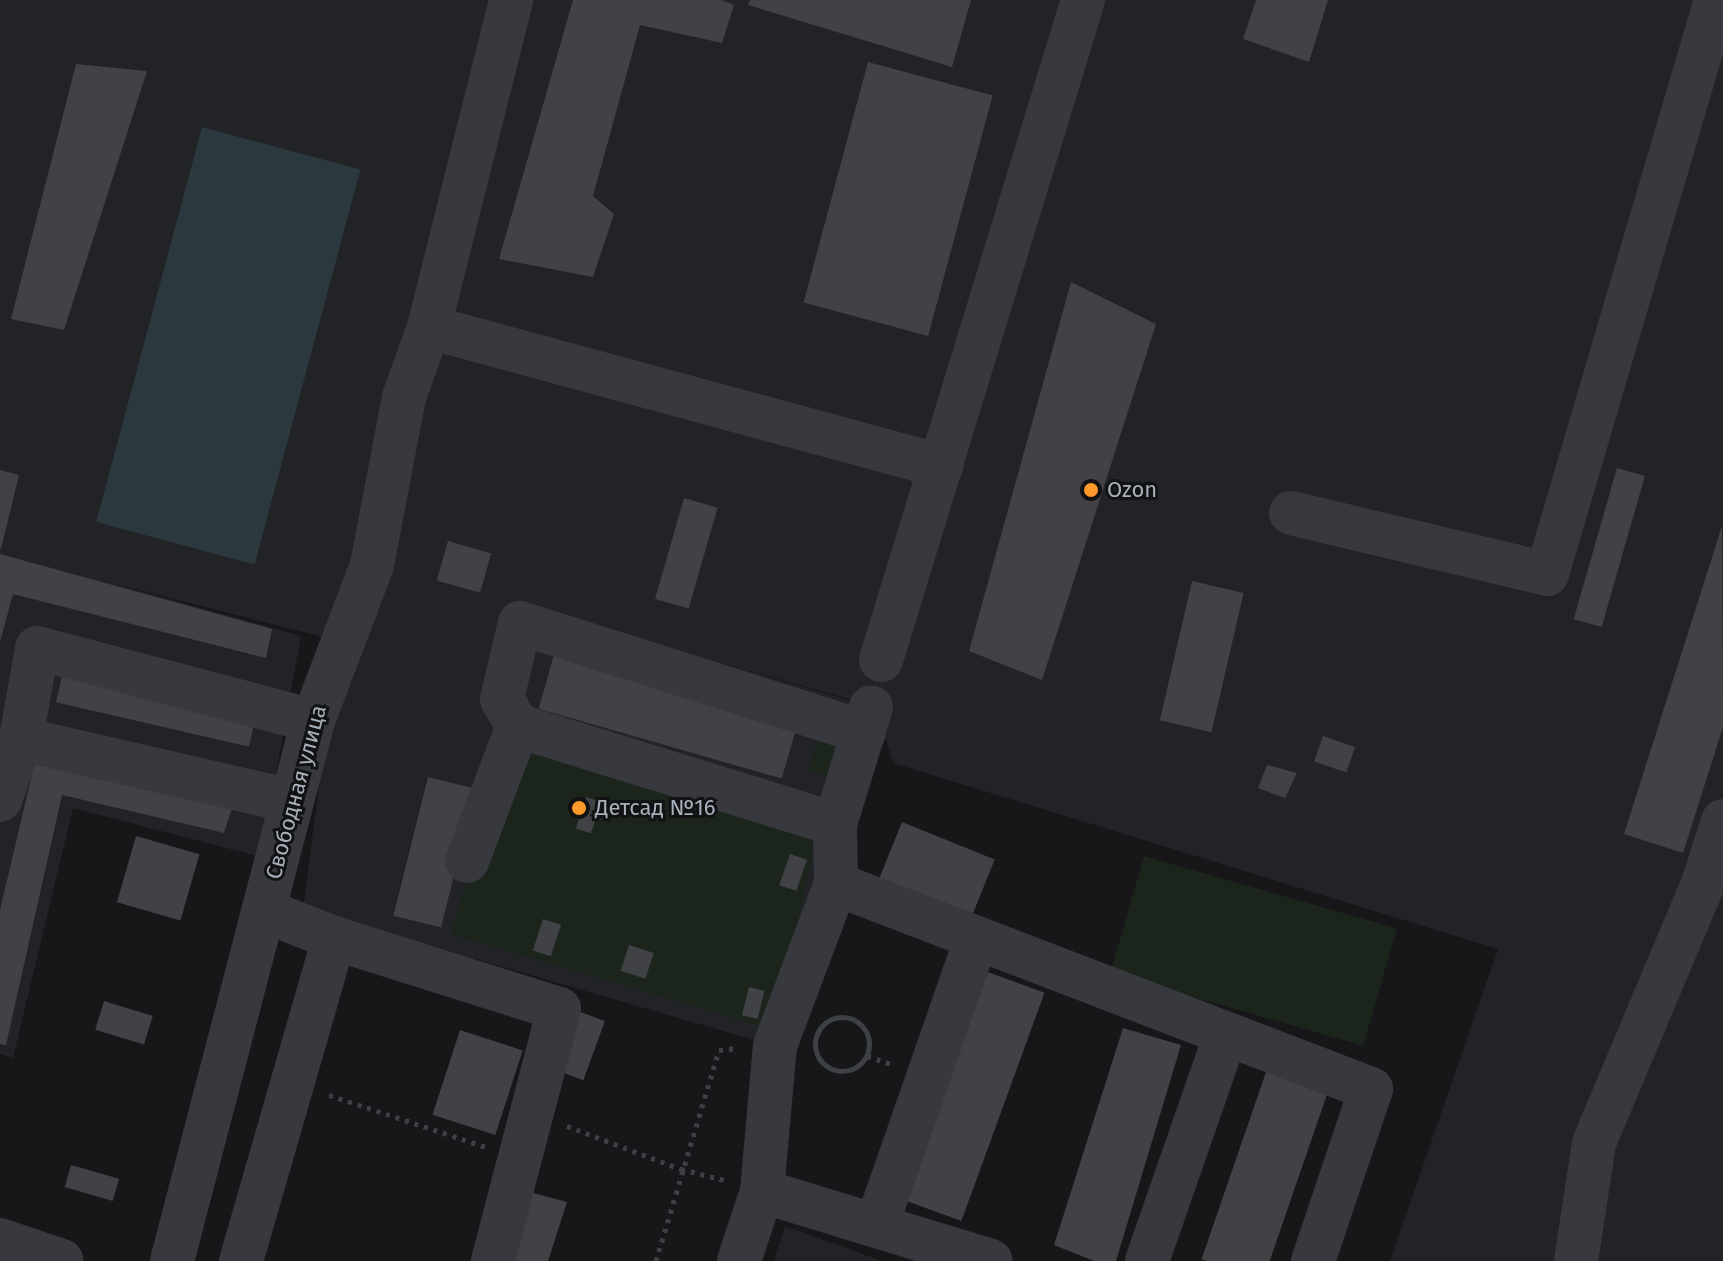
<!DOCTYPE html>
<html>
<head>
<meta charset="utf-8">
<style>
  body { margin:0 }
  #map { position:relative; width:1723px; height:1261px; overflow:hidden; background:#171719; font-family:"Fira Sans",sans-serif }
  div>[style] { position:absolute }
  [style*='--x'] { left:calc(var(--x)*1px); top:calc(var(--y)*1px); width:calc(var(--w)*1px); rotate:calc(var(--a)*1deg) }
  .built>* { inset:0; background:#222326 }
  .green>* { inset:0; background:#1c251c; transform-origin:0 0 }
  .water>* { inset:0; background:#2b393e; transform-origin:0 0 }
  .building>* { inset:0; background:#404246; transform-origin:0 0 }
  .path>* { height:5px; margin-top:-2.5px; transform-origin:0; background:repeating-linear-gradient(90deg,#3d4145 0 4px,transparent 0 10px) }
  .path>.ring { margin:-2.5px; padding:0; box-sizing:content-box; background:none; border:5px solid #3d4145; border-radius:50% }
  .minor>* { height:44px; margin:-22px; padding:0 22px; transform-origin:22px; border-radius:22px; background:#37393e }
  .dots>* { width:22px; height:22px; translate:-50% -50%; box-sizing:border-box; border:4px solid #121214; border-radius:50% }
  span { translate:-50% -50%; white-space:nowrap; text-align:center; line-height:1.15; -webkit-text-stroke:6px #121214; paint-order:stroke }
  .poi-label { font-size:22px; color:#a7b0ba }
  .left { translate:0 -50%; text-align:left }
  .street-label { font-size:22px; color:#a7b0ba }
</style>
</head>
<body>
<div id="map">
  <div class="built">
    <i style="clip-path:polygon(0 0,1723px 0,1723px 1261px,1390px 1261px,1498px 949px,893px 763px,877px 707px,715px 661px,871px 707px,775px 1046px,303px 909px,338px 641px,108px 582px,301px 636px,261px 857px,73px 808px,13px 1058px,0 1054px)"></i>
    <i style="clip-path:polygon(785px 1226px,882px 1261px,774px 1261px)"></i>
  </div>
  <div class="green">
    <i style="left:818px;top:739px;width:32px;height:33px;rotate:18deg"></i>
    <i style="clip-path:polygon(515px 741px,817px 832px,774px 1030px,451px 934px,499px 764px)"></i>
    <i style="left:1144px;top:856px;width:263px;height:122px;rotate:16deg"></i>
  </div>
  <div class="water">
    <i style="left:202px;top:127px;width:164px;height:409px;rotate:15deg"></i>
  </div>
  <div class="building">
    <i style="clip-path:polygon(573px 0,721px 0,734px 5px,722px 43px,640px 25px,593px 196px,614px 214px,593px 277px,499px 259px)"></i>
    <i style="clip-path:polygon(750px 0,971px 0,952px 67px,748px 5px)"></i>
    <i style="clip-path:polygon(1256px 0,1328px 0,1309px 62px,1243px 39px)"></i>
    <i style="left:868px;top:62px;width:129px;height:249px;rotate:15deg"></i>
    <i style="clip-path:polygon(76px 64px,147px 71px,64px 330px,11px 319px)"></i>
    <i style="clip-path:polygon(1071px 282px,1156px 324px,1042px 680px,969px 651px)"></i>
    <i style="left:1617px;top:468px;width:29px;height:157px;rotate:16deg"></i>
    <i style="clip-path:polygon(0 470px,19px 475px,1px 549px,0 549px)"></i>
    <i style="left:684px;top:498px;width:35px;height:105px;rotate:16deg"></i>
    <i style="clip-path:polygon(1722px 526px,1723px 727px,1683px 853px,1624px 834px)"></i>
    <i style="left:448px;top:541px;width:45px;height:41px;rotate:16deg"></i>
    <i style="clip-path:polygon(0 554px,272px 629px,266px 658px,13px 594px,0 642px)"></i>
    <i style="left:1192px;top:581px;width:53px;height:143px;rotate:13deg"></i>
    <i style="left:554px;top:655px;width:253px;height:56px;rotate:16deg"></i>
    <i style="left:63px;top:672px;width:198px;height:31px;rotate:13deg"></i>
    <i style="left:1323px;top:736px;width:34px;height:27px;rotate:19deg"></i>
    <i style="clip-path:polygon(38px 749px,233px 805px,224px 833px,62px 795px,6px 1045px,0 1044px,0 910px)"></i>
    <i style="clip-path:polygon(1267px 765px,1297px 773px,1285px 798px,1258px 788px)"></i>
    <i style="left:428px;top:777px;width:49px;height:143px;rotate:14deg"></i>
    <i style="left:586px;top:797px;width:16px;height:33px;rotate:18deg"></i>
    <i style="left:902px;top:822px;width:100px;height:66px;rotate:22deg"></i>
    <i style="left:136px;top:836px;width:66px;height:69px;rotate:16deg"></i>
    <i style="left:790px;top:854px;width:18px;height:33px;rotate:19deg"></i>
    <i style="left:543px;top:919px;width:19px;height:33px;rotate:18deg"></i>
    <i style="left:629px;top:945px;width:26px;height:27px;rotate:18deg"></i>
    <i style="left:974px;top:967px;width:75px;height:243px;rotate:20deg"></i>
    <i style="left:749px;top:987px;width:16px;height:29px;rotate:14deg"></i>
    <i style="left:104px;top:1001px;width:51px;height:30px;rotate:17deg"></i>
    <i style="left:572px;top:1009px;width:35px;height:63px;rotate:20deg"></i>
    <i style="clip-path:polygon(1123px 1028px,1181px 1045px,1116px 1261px,1094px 1261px,1054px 1245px)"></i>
    <i style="left:460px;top:1030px;width:66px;height:89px;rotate:18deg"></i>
    <i style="left:1266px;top:1072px;width:65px;height:198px;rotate:19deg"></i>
    <i style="left:71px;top:1165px;width:50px;height:23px;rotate:16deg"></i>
    <i style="clip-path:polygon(518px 1189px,567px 1202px,548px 1261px,506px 1261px)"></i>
  </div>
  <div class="path">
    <i class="ring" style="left:815px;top:1017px;width:49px;height:49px"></i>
    <i style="--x:867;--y:1056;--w:26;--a:18"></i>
    <i style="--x:329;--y:1095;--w:165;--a:18.3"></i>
    <i style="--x:567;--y:1126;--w:122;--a:20.7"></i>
    <i style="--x:681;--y:1169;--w:44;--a:14.3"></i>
    <i style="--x:656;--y:1261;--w:220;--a:-73.4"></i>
    <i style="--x:719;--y:1050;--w:19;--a:-6"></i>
  </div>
  <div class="minor">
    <i style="--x:429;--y:327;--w:531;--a:15.19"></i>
    <i style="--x:1291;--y:513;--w:263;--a:13.4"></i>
    <i style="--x:1547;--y:574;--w:598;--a:-73.59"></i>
    <i style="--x:881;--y:660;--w:690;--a:-72.98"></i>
    <i style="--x:21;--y:739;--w:92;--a:-80"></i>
    <i style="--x:37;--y:648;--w:285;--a:14.8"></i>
    <i style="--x:0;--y:800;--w:65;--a:-71"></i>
    <i style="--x:21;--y:739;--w:277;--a:12.9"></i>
    <i style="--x:835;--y:824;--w:332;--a:-162.8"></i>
    <i style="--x:518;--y:726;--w:31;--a:-121"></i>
    <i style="--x:502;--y:699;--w:78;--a:-76.7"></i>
    <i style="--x:520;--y:623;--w:361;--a:17.6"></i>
    <i style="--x:467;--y:861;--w:144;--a:-69.3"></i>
    <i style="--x:836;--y:884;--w:573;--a:20.97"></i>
    <i style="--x:1371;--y:1089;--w:182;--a:108.6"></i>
    <i style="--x:265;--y:911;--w:74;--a:21.4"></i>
    <i style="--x:334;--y:938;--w:236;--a:17.5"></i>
    <i style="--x:559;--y:1009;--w:260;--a:104.7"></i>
    <i style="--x:762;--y:1191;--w:239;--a:17"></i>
    <i style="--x:877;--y:1224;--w:301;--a:-70.8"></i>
    <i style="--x:0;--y:1240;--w:65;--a:18.7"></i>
    <i style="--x:172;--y:1261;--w:558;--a:-75.37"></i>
    <i style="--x:313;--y:721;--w:167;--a:-69.3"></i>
    <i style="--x:372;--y:565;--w:171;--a:-79.2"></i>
    <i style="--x:404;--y:397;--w:74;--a:-70.3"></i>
    <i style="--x:429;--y:327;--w:337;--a:-75.9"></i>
    <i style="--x:241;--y:1261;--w:336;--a:-73.9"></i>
    <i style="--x:739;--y:1261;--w:74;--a:-71.8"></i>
    <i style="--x:762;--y:1191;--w:146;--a:-84.9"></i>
    <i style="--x:775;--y:1046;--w:173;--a:-69.4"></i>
    <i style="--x:836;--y:884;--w:60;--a:-91"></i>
    <i style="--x:835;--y:824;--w:122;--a:-72.9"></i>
    <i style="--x:1147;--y:1261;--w:240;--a:-70.8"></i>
    <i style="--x:1576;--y:1261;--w:119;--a:-81.3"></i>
    <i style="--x:1594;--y:1143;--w:281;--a:-67.2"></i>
    <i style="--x:1703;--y:884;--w:66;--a:-72.4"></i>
  </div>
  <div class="dots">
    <i style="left:1091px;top:490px;background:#ff9929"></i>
    <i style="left:579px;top:808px;background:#ff9929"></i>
  </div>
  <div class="poi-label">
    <span class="left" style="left:1107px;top:490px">Ozon</span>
    <span class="left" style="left:595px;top:808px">Детсад №16</span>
  </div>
  <div class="street-label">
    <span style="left:296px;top:792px;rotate:-75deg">Свободная улица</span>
  </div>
</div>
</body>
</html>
